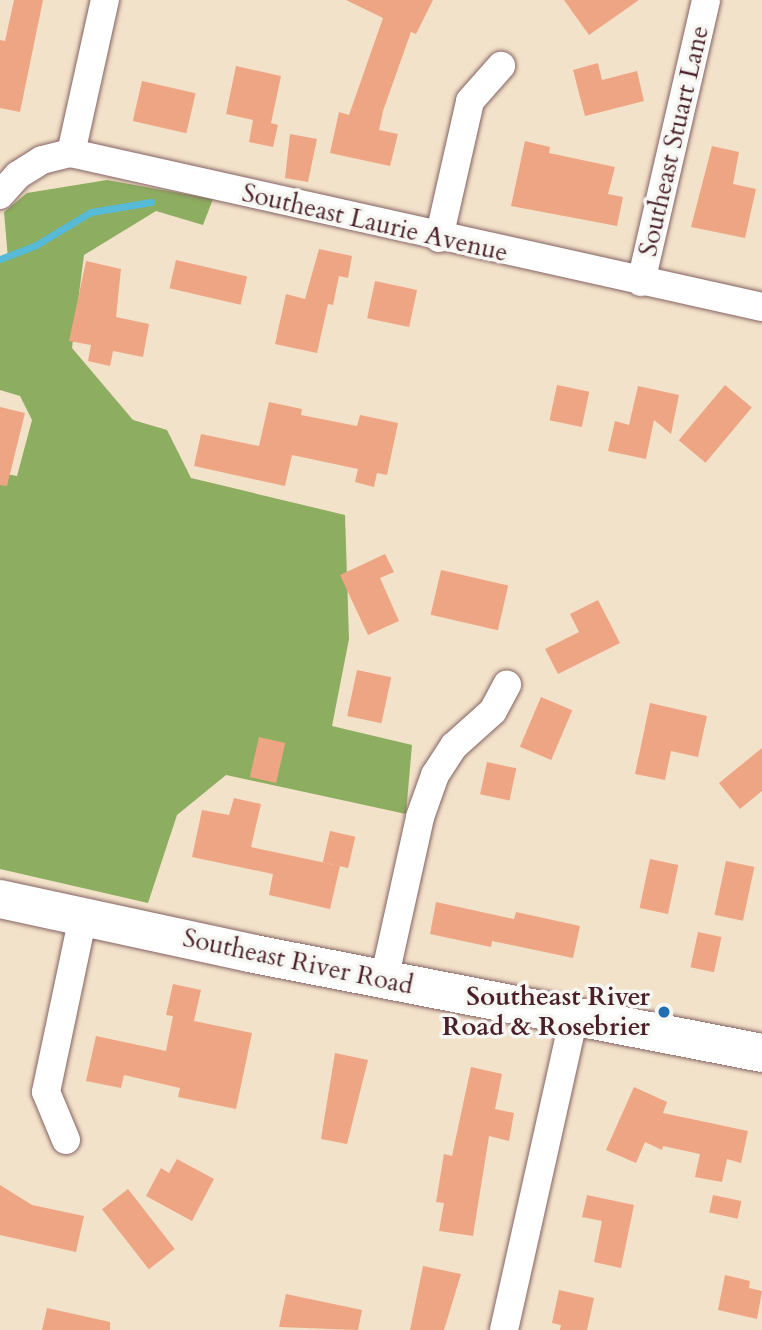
<!DOCTYPE html>
<html>
<head>
<meta charset="utf-8">
<style>
  body { margin:0 }
  #map { position:relative; width:762px; height:1330px; overflow:hidden; background:#f3e2ca; font-family:Cardo,serif }
  div>[style] { position:absolute }
  [style*='--x'] { left:calc(var(--x)*1px); top:calc(var(--y)*1px); width:calc(var(--w)*1px); rotate:calc(var(--a)*1deg) }
  .forest>* { inset:0; background:#8dad60 }
  .stream>* { height:7px; margin:-3.5px; padding:0 3.5px; transform-origin:3.5px; border-radius:3.5px; background:#57bad6 }
  .building>* { inset:0; background:#eea583; transform-origin:0 0 }
  .roads { filter:drop-shadow(0 0 2px #856363) drop-shadow(0 0 2px #856363) }
  .street>* { height:28px; margin:-14px; padding:0 14px; transform-origin:14px; border-radius:14px; background:#fff }
  .secondary>* { height:38px; margin:-19px; padding:0 19px; transform-origin:19px; border-radius:19px; background:#fff }
  .dots>* { width:19px; height:19px; translate:-50% -50%; box-sizing:border-box; border:4px solid #f6f6f2; border-radius:50% }
  span { translate:-50% -50%; white-space:nowrap; text-align:center; line-height:1.15; -webkit-text-stroke:7px #f6f6f2; paint-order:stroke }
  .street-label { font-size:26px; color:#4a1f2b }
  .poi-label { font-size:26px; color:#4a1f2b; font-weight:700 }
  .right { translate:-100% -50%; text-align:right }
</style>
</head>
<body>
<div id="map">
  <div class="forest">
    <i style="clip-path:polygon(107px 180px,213px 199px,203px 225px,156px 211px,84px 255px,72px 348px,133px 420px,167px 430px,191px 478px,345px 515px,349px 639px,332px 726px,412px 745px,406px 814px,226px 775px,177px 815px,148px 903px,0 869px,0 473px,17px 476px,32px 420px,20px 396px,0 390px,0 259px,8px 259px,4px 212px,27px 193px)"></i>
  </div>
  <div class="stream">
    <i style="--x:0;--y:259;--w:39;--a:-21"></i>
    <i style="--x:36;--y:245;--w:64;--a:-31"></i>
    <i style="--x:91;--y:212;--w:61;--a:-9.5"></i>
  </div>
  <div class="building">
    <i style="clip-path:polygon(14px 0,43px 0,20px 112px,0 108px,0 40px,5px 41px)"></i>
    <i style="clip-path:polygon(346px 0,433px 0,416px 34px,411px 32px,383px 111px,379px 130px,398px 134px,390px 166px,330px 153px,339px 112px,349px 115px,383px 18px)"></i>
    <i style="clip-path:polygon(564px 0,639px 0,589px 35px)"></i>
    <i style="clip-path:polygon(598px 63px,602px 80px,637px 71px,644px 101px,585px 116px,573px 70px)"></i>
    <i style="clip-path:polygon(236px 66px,281px 76px,271px 123px,278px 125px,273px 147px,249px 142px,253px 120px,226px 114px)"></i>
    <i style="left:142px;top:81px;width:55px;height:41px;rotate:13deg"></i>
    <i style="clip-path:polygon(290px 134px,317px 139px,308px 182px,285px 178px)"></i>
    <i style="clip-path:polygon(525px 141px,550px 147px,549px 153px,615px 167px,608px 194px,623px 197px,617px 226px,511px 206px)"></i>
    <i style="clip-path:polygon(712px 146px,739px 152px,733px 184px,756px 189px,745px 238px,691px 227px)"></i>
    <i style="clip-path:polygon(319px 249px,352px 256px,348px 278px,339px 276px,333px 305px,328px 304px,317px 353px,275px 344px,286px 294px,305px 299px)"></i>
    <i style="left:176px;top:260px;width:73px;height:29px;rotate:13deg"></i>
    <i style="clip-path:polygon(86px 261px,121px 269px,116px 317px,149px 324px,143px 357px,113px 351px,110px 366px,88px 361px,91px 345px,69px 341px)"></i>
    <i style="left:375px;top:281px;width:43px;height:38px;rotate:12deg"></i>
    <i style="left:557px;top:385px;width:33px;height:36px;rotate:12deg"></i>
    <i style="left:725px;top:385px;width:35px;height:72px;rotate:40deg"></i>
    <i style="clip-path:polygon(638px 386px,679px 395px,671px 434px,654px 420px,646px 459px,608px 451px,615px 421px,629px 425px)"></i>
    <i style="clip-path:polygon(269px 402px,302px 409px,301px 415px,357px 426px,360px 415px,398px 423px,387px 475px,377px 473px,374px 487px,355px 482px,358px 469px,292px 455px,285px 486px,194px 466px,201px 434px,259px 446px)"></i>
    <i style="clip-path:polygon(0 407px,25px 413px,7px 486px,0 485px)"></i>
    <i style="clip-path:polygon(385px 554px,394px 572px,380px 578px,399px 621px,368px 635px,340px 575px)"></i>
    <i style="left:441px;top:570px;width:69px;height:46px;rotate:13deg"></i>
    <i style="clip-path:polygon(598px 600px,620px 643px,558px 674px,545px 649px,579px 632px,570px 614px)"></i>
    <i style="left:357px;top:670px;width:35px;height:47px;rotate:12deg"></i>
    <i style="left:541px;top:697px;width:34px;height:54px;rotate:23deg"></i>
    <i style="clip-path:polygon(650px 703px,707px 716px,698px 757px,671px 751px,665px 780px,635px 774px)"></i>
    <i style="left:259px;top:737px;width:27px;height:41px;rotate:13deg"></i>
    <i style="clip-path:polygon(762px 748px,762px 791px,740px 809px,719px 783px)"></i>
    <i style="left:487px;top:762px;width:30px;height:33px;rotate:12deg"></i>
    <i style="clip-path:polygon(234px 798px,261px 804px,251px 847px,340px 866px,330px 909px,269px 895px,273px 874px,192px 857px,202px 810px,229px 815px)"></i>
    <i style="left:330px;top:831px;width:26px;height:32px;rotate:13deg"></i>
    <i style="left:650px;top:859px;width:29px;height:50px;rotate:12deg"></i>
    <i style="left:726px;top:861px;width:29px;height:55px;rotate:12deg"></i>
    <i style="clip-path:polygon(436px 902px,514px 919px,516px 912px,580px 926px,573px 958px,492px 941px,491px 947px,430px 934px)"></i>
    <i style="left:698px;top:932px;width:24px;height:36px;rotate:12deg"></i>
    <i style="clip-path:polygon(173px 984px,201px 990px,194px 1021px,252px 1033px,236px 1109px,178px 1097px,180px 1088px,124px 1075px,121px 1088px,86px 1081px,96px 1036px,166px 1051px,173px 1016px,166px 1015px)"></i>
    <i style="clip-path:polygon(335px 1053px,368px 1060px,347px 1144px,321px 1139px)"></i>
    <i style="clip-path:polygon(471px 1067px,502px 1074px,495px 1109px,514px 1113px,509px 1141px,489px 1136px,473px 1236px,439px 1231px,444px 1203px,436px 1202px,444px 1154px,452px 1156px)"></i>
    <i style="clip-path:polygon(634px 1087px,667px 1102px,663px 1113px,748px 1131px,741px 1163px,727px 1159px,722px 1182px,695px 1177px,700px 1154px,663px 1146px,662px 1150px,645px 1142px,636px 1163px,606px 1150px)"></i>
    <i style="clip-path:polygon(177px 1159px,214px 1179px,192px 1221px,146px 1196px,161px 1168px,169px 1173px)"></i>
    <i style="clip-path:polygon(0 1185px,32px 1205px,84px 1216px,76px 1252px,0 1235px)"></i>
    <i style="left:128px;top:1189px;width:76px;height:33px;rotate:52deg"></i>
    <i style="clip-path:polygon(587px 1195px,634px 1205px,621px 1268px,594px 1262px,602px 1221px,582px 1217px)"></i>
    <i style="left:713px;top:1195px;width:29px;height:18px;rotate:12deg"></i>
    <i style="clip-path:polygon(423px 1266px,461px 1274px,444px 1330px,410px 1330px)"></i>
    <i style="clip-path:polygon(725px 1275px,750px 1281px,749px 1288px,762px 1291px,757px 1319px,718px 1310px)"></i>
    <i style="clip-path:polygon(559px 1290px,594px 1298px,587px 1330px,560px 1330px,561px 1325px,552px 1323px)"></i>
    <i style="clip-path:polygon(286px 1294px,362px 1310px,358px 1330px,279px 1327px)"></i>
    <i style="clip-path:polygon(47px 1308px,110px 1322px,110px 1330px,42px 1330px)"></i>
  </div>
  <div class="roads">
    <div class="street">
      <i style="--x:71;--y:153;--w:157;--a:-77.5"></i>
      <i style="--x:0;--y:195;--w:27;--a:-48"></i>
      <i style="--x:18;--y:175;--w:28;--a:-32"></i>
      <i style="--x:42;--y:160;--w:30;--a:-14"></i>
      <i style="--x:71;--y:153;--w:708;--a:12.56"></i>
      <i style="--x:439;--y:238;--w:140;--a:-77.2"></i>
      <i style="--x:470;--y:101;--w:47;--a:-48.5"></i>
      <i style="--x:641;--y:282;--w:289;--a:-77"></i>
      <i style="--x:384;--y:980;--w:167;--a:-77.5"></i>
      <i style="--x:420;--y:817;--w:45;--a:-70.3"></i>
      <i style="--x:435;--y:775;--w:35;--a:-57"></i>
      <i style="--x:454;--y:746;--w:52;--a:-41.9"></i>
      <i style="--x:493;--y:711;--w:30;--a:-62"></i>
      <i style="--x:66;--y:1140;--w:52;--a:-112.6"></i>
      <i style="--x:46;--y:1092;--w:179;--a:-78.1"></i>
      <i style="--x:504;--y:1330;--w:321;--a:-77.4"></i>
    </div>
    <div class="secondary">
      <i style="--x:0;--y:899;--w:255;--a:12.2"></i>
      <i style="--x:249;--y:953;--w:523;--a:11.03"></i>
    </div>
  </div>
  <div class="dots">
    <i style="left:664px;top:1012px;background:#1f6fb2"></i>
  </div>
  <div class="street-label">
    <span style="left:674px;top:141px;rotate:-77deg">Southeast Stuart Lane</span>
    <span style="left:375px;top:223px;rotate:13deg">Southeast Laurie Avenue</span>
    <span style="left:298px;top:962px;rotate:12deg">Southeast River Road</span>
  </div>
  <div class="poi-label">
    <span class="right" style="left:650px;top:1012px">Southeast River<br>Road &amp; Rosebrier</span>
  </div>
</div>
</body>
</html>
